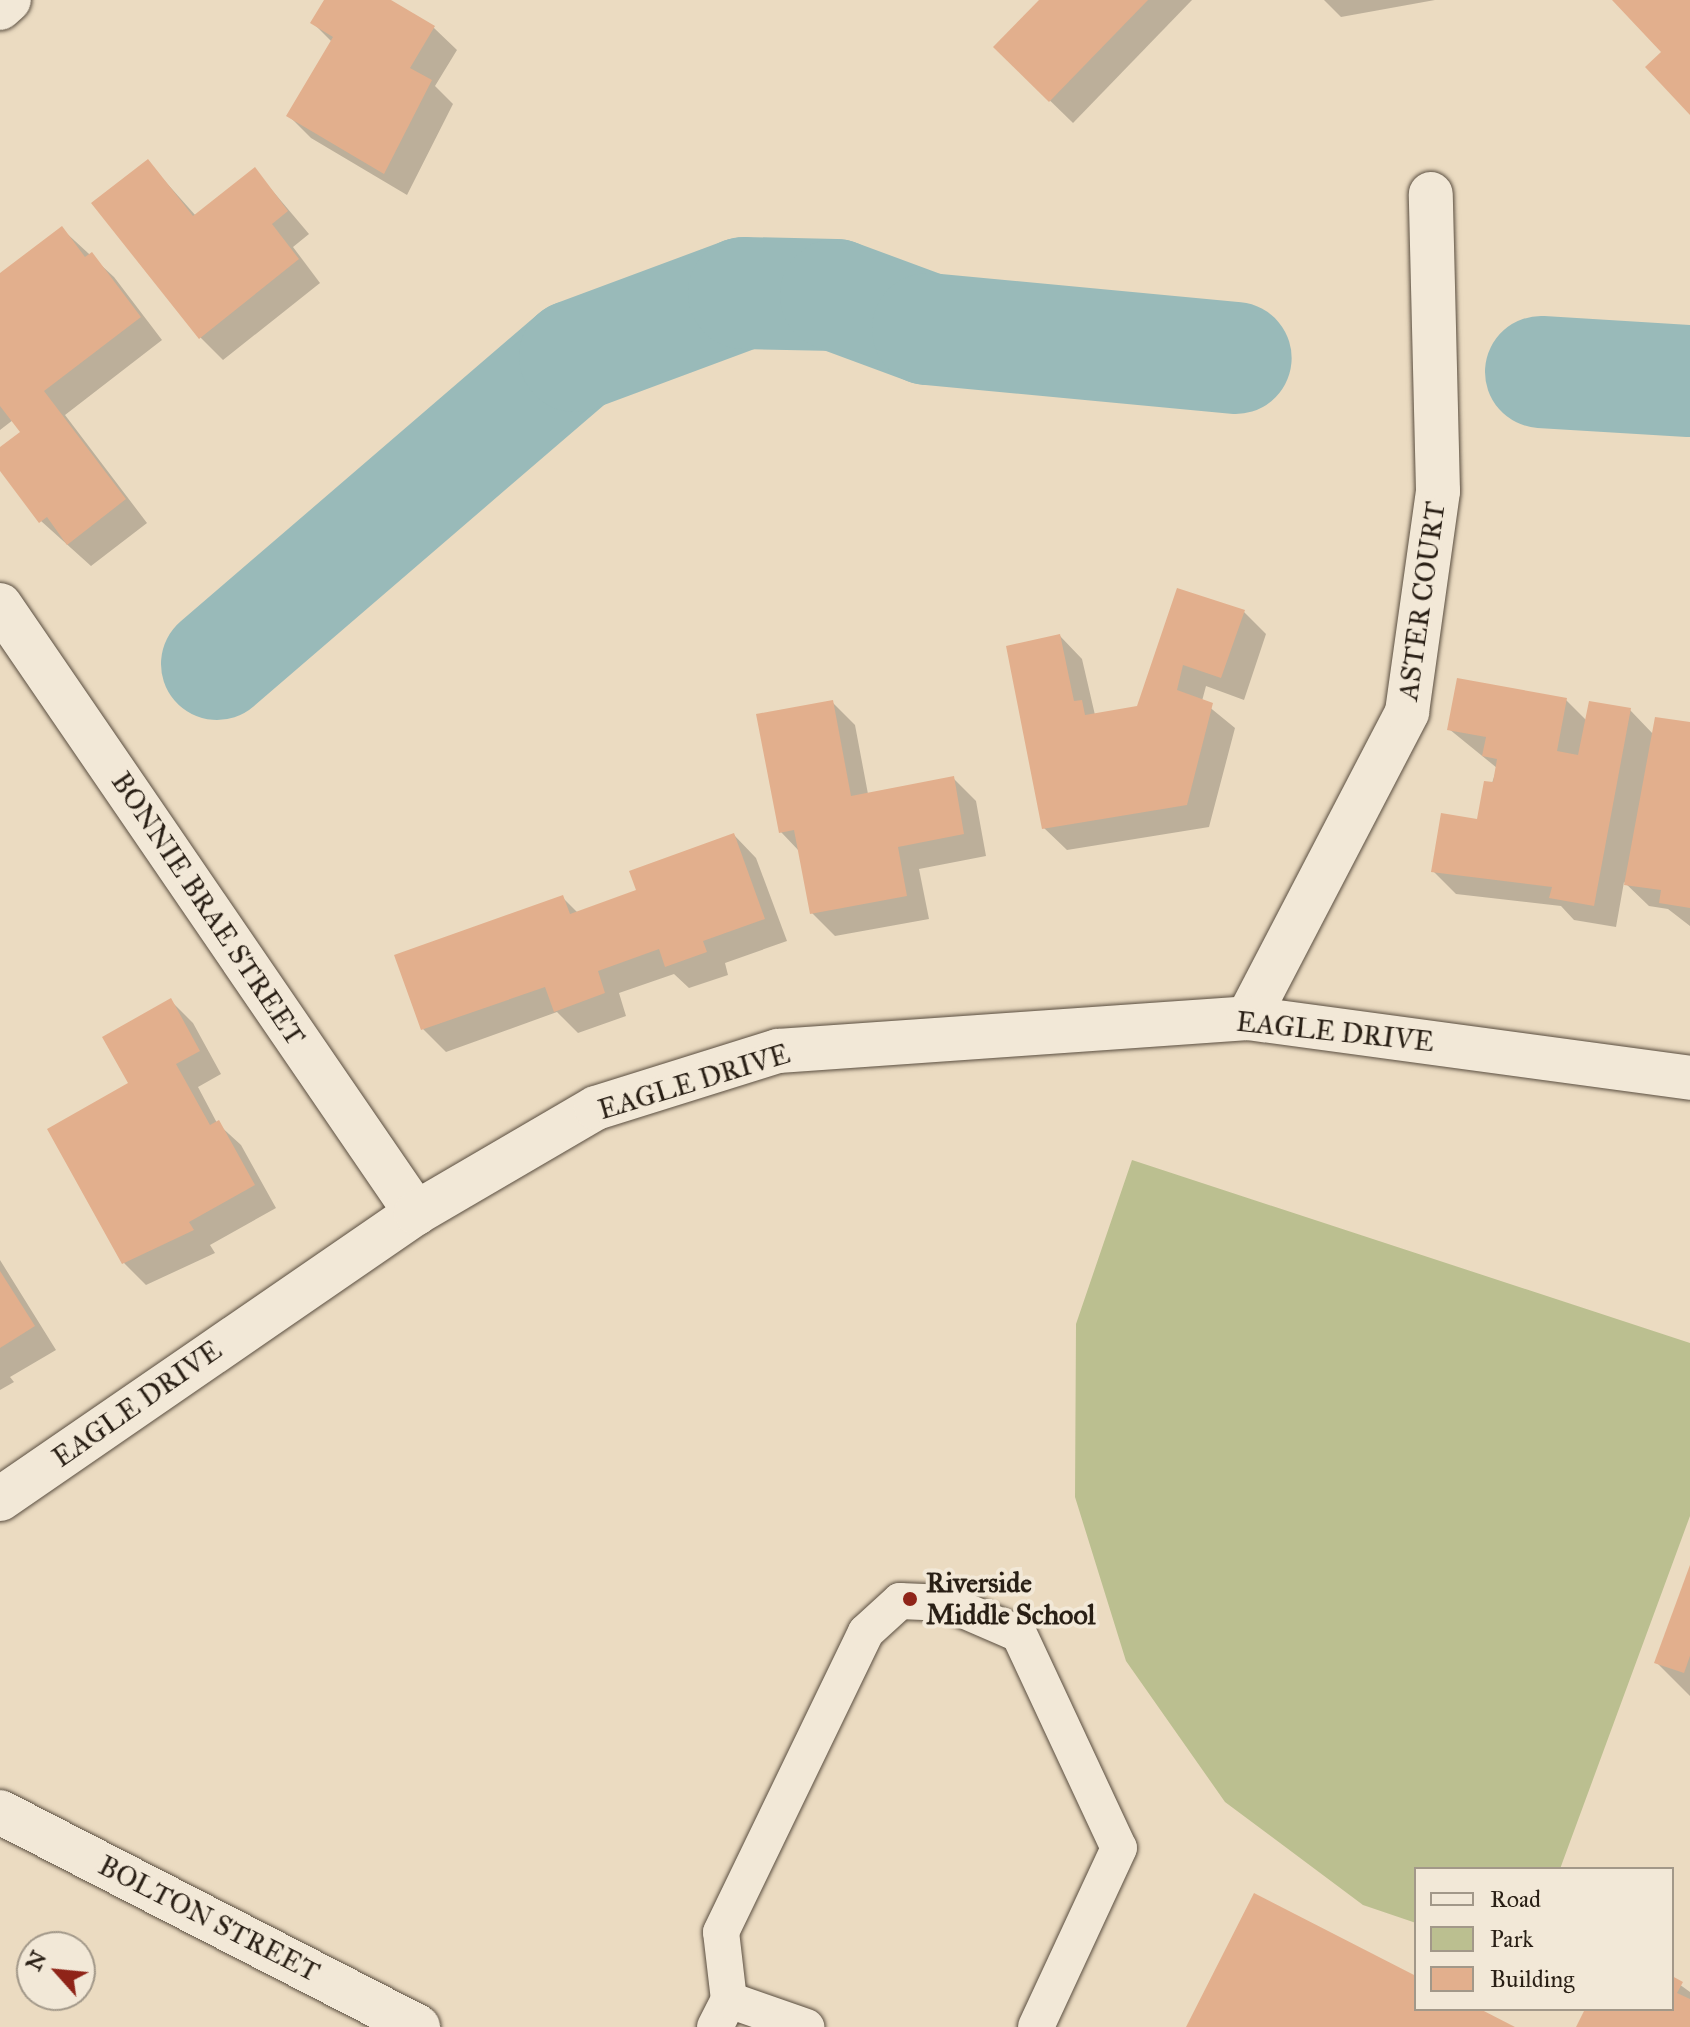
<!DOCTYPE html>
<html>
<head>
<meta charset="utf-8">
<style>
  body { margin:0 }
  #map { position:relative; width:1690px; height:2027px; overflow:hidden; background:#ebdbc1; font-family:"IM FELL Great Primer",serif }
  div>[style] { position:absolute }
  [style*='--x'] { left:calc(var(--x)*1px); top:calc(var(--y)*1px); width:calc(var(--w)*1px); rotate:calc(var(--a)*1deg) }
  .green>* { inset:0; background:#bbbf90 }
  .shadow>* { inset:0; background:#0003 }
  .river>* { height:112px; margin:-56px; padding:0 56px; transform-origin:56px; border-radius:56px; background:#99bab9 }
  .building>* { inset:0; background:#e2af8d }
  .roads { filter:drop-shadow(0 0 2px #5a4e40) drop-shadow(0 0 2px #5a4e40) }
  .lane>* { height:36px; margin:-18px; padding:0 18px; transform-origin:18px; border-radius:18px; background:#f2e8d7 }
  .street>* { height:44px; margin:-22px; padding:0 22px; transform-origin:22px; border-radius:22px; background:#f2e8d7 }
  .dots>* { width:22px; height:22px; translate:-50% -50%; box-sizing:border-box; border:4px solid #f2e8d7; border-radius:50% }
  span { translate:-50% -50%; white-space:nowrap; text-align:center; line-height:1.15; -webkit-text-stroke:8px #f2e8d7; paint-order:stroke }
  .street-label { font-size:28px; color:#291f15 }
  .poi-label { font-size:28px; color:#291f15; font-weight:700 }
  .left { translate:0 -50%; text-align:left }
  .legend { position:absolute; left:1414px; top:1867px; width:260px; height:144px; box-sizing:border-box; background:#f2e8d7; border:2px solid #a29889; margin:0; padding:10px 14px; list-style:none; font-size:24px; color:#291f15 }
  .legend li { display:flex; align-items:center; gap:16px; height:40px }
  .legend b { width:40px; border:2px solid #a29889 }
  .north { position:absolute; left:16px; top:1931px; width:80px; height:80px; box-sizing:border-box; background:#f2e8d7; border:2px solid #a29889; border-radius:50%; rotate:297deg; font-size:22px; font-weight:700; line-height:32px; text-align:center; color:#291f15 }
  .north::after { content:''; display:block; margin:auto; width:28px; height:36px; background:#8f2418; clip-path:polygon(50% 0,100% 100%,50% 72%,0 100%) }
</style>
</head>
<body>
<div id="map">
  <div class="green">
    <i style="clip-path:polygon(1132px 1160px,1690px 1343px,1690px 1516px,1560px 1869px,1416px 1869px,1416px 1923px,1363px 1905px,1225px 1802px,1126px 1661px,1075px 1497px,1076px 1324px)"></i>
  </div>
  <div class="shadow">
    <i style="clip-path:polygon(326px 0,387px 0,434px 28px,457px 50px,435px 86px,453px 104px,407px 195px,311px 138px,288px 115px,332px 42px,313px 23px)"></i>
    <i style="clip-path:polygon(1041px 0,1192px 0,1073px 123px,995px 47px)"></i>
    <i style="clip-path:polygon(1324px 0,1435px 0,1341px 17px)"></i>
    <i style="clip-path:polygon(148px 162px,196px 216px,255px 170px,309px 234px,293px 247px,320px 283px,223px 360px,200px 337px)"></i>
    <i style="clip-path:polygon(62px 229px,114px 277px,162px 340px,65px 415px,147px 523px,91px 566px,41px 521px,0 468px,0 449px,23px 432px,13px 420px,0 430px,0 276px)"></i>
    <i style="clip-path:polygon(1178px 591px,1244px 612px,1266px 634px,1244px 700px,1206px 686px,1202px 701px,1235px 728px,1209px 827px,1067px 850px,1044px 828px,1060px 636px,1082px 659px,1095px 715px,1139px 707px)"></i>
    <i style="clip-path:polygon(1566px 700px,1587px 721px,1630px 710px,1654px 735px,1690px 724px,1690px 926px,1668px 909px,1649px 906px,1624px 882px,1616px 927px,1574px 920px,1561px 906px,1456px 894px,1433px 871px,1479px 822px,1497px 768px,1449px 729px)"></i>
    <i style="clip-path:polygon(832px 702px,855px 725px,868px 794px,953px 778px,976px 801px,986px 856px,919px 869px,929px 919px,835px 936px,812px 913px,800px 852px,781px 832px)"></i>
    <i style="clip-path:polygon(734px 835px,756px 858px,787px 941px,725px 963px,728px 975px,689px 988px,674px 974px,619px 993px,626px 1016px,578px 1033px,557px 1012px,446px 1052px,423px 1029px,562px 897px,578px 913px,638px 891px)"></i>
    <i style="clip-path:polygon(171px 1001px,193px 1023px,221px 1074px,198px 1087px,217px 1123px,241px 1145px,276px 1208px,210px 1245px,215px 1253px,146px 1285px,124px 1263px,130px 1084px)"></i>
    <i style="clip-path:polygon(0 1260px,56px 1350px,10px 1377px,14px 1382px,0 1390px)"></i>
    <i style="clip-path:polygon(1690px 1569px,1690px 1696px,1657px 1663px)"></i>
    <i style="clip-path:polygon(1672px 1979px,1690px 1992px,1690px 2027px,1578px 2027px,1587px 2009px,1672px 2009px)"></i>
  </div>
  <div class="river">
    <i style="--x:1541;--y:372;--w:149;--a:3.5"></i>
    <i style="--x:217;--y:664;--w:472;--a:-40.7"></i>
    <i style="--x:575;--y:356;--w:180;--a:-20.4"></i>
    <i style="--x:744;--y:293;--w:92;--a:1.2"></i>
    <i style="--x:836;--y:295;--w:98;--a:20.3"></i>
    <i style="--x:928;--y:329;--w:309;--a:5.4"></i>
  </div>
  <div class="building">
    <i style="clip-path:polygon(324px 0,391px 0,435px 26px,410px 68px,432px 80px,384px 174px,286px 116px,333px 37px,310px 23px)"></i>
    <i style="clip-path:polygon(1039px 0,1148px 0,1049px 102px,993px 47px)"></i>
    <i style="clip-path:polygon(1612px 0,1690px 0,1690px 115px,1645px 67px,1661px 52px)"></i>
    <i style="clip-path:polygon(148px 159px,193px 216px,255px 167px,288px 211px,272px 224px,299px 259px,199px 339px,91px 203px)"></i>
    <i style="clip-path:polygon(62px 226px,85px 257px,92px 252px,141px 317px,44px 391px,126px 499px,67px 545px,47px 517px,39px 523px,0 471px,0 447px,20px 432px,0 406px,0 273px)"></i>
    <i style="clip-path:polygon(1177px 588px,1245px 610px,1221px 678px,1183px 665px,1177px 690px,1213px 703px,1187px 805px,1042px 829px,1006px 646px,1060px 634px,1074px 701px,1082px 700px,1085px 715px,1137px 706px)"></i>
    <i style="clip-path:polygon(1457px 678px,1567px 698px,1557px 751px,1578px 755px,1589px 701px,1631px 708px,1594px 906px,1549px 898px,1552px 887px,1431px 872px,1441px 813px,1477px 819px,1484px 781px,1493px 782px,1497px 759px,1482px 756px,1486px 737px,1447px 730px)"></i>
    <i style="clip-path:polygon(833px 700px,851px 796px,954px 776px,964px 834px,898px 847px,907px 896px,810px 914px,794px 830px,779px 833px,756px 714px)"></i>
    <i style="clip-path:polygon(1655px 717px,1690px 722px,1690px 908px,1659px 903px,1661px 890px,1624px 885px)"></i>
    <i style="clip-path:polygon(734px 833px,765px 919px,703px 941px,707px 952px,665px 967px,659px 949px,598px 971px,605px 993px,554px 1012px,545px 987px,421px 1030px,394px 955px,563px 895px,570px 914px,636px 890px,629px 871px)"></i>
    <i style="clip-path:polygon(171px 998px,200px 1051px,176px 1064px,210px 1125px,219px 1120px,255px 1185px,189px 1222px,194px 1230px,122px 1264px,47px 1129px,128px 1083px,102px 1037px)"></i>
    <i style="clip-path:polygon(0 1271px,35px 1326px,0 1348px)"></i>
    <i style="clip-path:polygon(1690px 1565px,1690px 1656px,1684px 1673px,1654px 1663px)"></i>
    <i style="clip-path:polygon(1254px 1893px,1416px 1976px,1416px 2009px,1480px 2009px,1515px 2027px,1186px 2027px)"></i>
    <i style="clip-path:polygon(1672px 1976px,1683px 1982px,1677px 1993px,1690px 1999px,1690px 2027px,1576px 2027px,1585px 2009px,1672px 2009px)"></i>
  </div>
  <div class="roads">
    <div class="lane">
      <i style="--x:729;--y:2000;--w:82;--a:19.3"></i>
      <i style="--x:715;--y:2027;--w:30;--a:-63"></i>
      <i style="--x:729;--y:2000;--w:68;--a:-96.7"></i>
      <i style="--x:721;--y:1932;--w:333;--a:-64.2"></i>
      <i style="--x:866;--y:1632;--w:46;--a:-42.4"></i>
      <i style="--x:900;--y:1601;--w:47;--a:2.4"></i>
      <i style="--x:947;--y:1603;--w:78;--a:23.3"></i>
      <i style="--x:1019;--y:1634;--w:236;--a:65"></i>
      <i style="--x:1119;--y:1848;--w:197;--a:114.9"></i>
    </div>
    <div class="street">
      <i style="--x:0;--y:8;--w:12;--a:-42"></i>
      <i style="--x:0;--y:605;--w:737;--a:55.62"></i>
      <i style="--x:1248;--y:1018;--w:345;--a:-62.5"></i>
      <i style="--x:1407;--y:712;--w:223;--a:-82"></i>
      <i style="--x:1438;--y:491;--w:297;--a:-91.4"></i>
      <i style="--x:0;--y:1499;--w:505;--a:-34.51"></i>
      <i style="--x:416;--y:1213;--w:208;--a:-30.3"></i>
      <i style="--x:596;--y:1108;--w:191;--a:-17.4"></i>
      <i style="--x:778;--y:1051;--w:471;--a:-4"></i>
      <i style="--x:1248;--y:1018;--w:446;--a:7.7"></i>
      <i style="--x:0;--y:1812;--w:470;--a:27.2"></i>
    </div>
  </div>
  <div class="dots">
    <i style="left:910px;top:1599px;background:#8f2418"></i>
  </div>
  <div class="street-label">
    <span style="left:1422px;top:601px;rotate:-82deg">ASTER COURT</span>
    <span style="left:208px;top:909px;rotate:56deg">BONNIE BRAE STREET</span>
    <span style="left:1335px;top:1032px;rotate:6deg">EAGLE DRIVE</span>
    <span style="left:694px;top:1082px;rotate:-17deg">EAGLE DRIVE</span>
    <span style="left:137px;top:1404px;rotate:-35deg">EAGLE DRIVE</span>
    <span style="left:209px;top:1919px;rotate:27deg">BOLTON STREET</span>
  </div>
  <div class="poi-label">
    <span class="left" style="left:926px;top:1599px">Riverside<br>Middle School</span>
  </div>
  <ul class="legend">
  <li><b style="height:10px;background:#f2e8d7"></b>Road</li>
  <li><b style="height:22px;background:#bbbf90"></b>Park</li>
  <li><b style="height:22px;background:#e2af8d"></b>Building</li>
  </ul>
  <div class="north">N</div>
</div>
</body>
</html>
